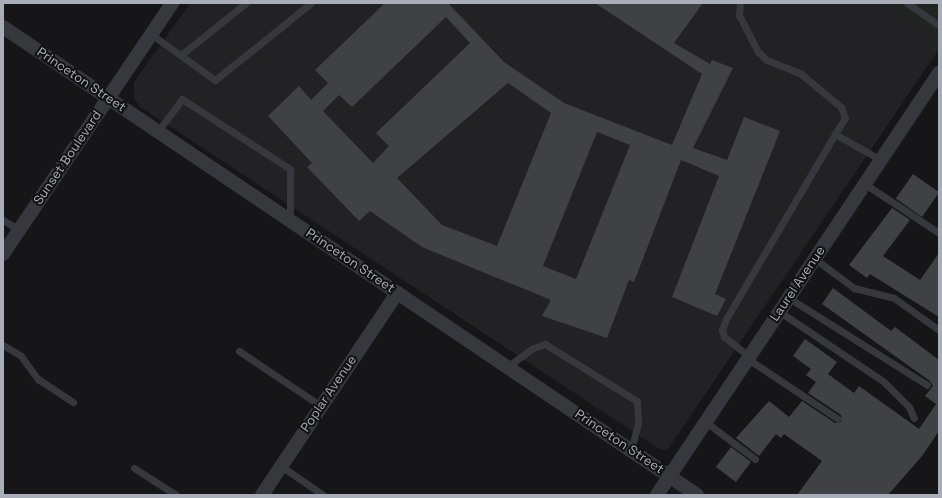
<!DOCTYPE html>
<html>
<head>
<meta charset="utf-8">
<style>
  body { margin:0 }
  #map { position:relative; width:942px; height:498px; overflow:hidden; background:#161618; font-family:"Space Grotesk",sans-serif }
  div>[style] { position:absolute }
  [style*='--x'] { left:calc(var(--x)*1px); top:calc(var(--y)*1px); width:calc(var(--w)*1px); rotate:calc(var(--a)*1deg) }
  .built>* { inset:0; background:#222225 }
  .green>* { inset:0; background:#1e261f }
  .building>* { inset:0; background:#404145; transform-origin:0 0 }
  .lane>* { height:7px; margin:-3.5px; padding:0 3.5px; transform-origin:3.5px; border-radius:3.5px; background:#37383d }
  .street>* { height:14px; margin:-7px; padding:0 7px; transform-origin:7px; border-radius:7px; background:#37383d }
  span { translate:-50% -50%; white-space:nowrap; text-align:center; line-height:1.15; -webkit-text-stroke:4px #111113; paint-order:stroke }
  .street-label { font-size:13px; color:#a8adb8 }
  .frame { position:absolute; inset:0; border:4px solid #a8adb8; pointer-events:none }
</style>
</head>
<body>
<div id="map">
  <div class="built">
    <i style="clip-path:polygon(190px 3px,888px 3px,939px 39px,939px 49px,668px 449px,661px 450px,139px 106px,134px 98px,134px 82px)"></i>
  </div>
  <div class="green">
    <i style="clip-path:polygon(888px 3px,939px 3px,939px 39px)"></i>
  </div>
  <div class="building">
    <i style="clip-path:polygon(evenodd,385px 3px,448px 3px,504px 62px,564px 103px,672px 145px,702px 74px,595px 3px,703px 3px,674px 43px,710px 64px,712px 60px,733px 68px,693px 148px,727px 160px,744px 117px,780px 131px,715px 294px,726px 299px,717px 316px,672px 297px,719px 176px,681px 160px,634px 282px,629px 280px,607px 338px,542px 316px,551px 300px,422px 247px,370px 211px,359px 221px,307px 167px,312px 163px,268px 116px,299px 86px,311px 100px,328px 83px,315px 70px,385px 3px,446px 17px,470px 43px,376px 133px,389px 146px,373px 163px,323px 111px,339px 95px,352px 107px,446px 17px,385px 3px,508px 83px,551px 113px,497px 246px,442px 225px,397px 178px,508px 83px,385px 3px,597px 132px,630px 145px,576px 279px,543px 266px,597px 132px)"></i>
    <i style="left:913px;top:174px;width:32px;height:30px;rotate:35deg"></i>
    <i style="clip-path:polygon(892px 208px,910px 220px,883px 256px,920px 280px,939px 253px,939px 317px,870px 274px,867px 278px,849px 265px)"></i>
    <i style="clip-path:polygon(833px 288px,891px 331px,895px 327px,939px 360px,939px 431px,922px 456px,888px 495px,797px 495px,822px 461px,784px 434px,781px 438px,776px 434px,759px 456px,736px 438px,769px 401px,789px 417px,802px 401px,835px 423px,842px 422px,841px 415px,808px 393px,816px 382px,806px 375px,811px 369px,793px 356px,805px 339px,837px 362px,828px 374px,854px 393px,859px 386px,919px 429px,936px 404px,925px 396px,933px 386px,930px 381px,822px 304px)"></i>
    <i style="left:731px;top:447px;width:25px;height:25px;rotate:37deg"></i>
  </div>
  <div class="lane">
    <i style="--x:740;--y:3;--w:12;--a:95"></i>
    <i style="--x:739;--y:15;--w:42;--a:62.8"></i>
    <i style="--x:758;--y:52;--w:12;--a:42"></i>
    <i style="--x:767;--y:60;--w:37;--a:22"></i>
    <i style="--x:801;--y:74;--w:52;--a:39.5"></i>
    <i style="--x:841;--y:107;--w:12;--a:70"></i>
    <i style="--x:845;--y:118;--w:19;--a:122"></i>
    <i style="--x:907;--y:3;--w:39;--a:35"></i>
    <i style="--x:151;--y:34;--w:79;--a:35.7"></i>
    <i style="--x:215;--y:80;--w:123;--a:-38.7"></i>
    <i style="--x:181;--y:55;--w:83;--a:-38.7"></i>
    <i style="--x:158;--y:131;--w:40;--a:-53"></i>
    <i style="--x:182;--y:99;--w:129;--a:32.9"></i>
    <i style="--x:290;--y:169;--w:50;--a:90"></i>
    <i style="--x:865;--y:184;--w:89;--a:33.5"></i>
    <i style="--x:3;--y:220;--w:19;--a:32"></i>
    <i style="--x:815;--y:259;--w:49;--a:36.6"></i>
    <i style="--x:854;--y:288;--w:41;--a:14"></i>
    <i style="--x:894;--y:298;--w:55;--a:35.4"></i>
    <i style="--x:789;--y:298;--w:163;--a:32.2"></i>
    <i style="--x:780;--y:312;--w:125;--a:33.9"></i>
    <i style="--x:884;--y:382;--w:35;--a:45"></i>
    <i style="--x:909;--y:407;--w:12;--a:66"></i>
    <i style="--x:3;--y:345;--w:21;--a:31"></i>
    <i style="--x:21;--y:356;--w:29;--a:54"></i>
    <i style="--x:38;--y:379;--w:42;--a:33.3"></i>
    <i style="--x:239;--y:351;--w:99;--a:33.9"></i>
    <i style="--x:750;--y:357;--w:33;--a:-142"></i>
    <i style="--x:724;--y:337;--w:7;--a:-106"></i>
    <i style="--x:722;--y:330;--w:12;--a:-70"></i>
    <i style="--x:726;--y:319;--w:215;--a:-59.5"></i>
    <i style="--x:835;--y:134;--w:53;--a:29.5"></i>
    <i style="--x:748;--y:359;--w:108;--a:33.7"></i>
    <i style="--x:507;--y:367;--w:32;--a:-36"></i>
    <i style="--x:533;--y:348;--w:13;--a:-18"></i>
    <i style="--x:545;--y:344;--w:108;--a:31.8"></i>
    <i style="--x:637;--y:401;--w:22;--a:87"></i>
    <i style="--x:638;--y:423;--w:29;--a:104"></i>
    <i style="--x:707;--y:423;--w:60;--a:36.9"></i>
    <i style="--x:281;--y:466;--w:51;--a:34.6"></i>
    <i style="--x:134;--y:468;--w:50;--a:32.7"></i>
  </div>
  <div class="street">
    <i style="--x:3;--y:27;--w:837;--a:33.99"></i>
    <i style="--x:3;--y:254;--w:303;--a:-56"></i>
    <i style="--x:262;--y:495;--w:243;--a:-56.2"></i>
    <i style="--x:657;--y:495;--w:508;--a:-56.25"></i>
  </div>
  <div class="street-label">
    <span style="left:81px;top:80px;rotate:34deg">Princeton Street</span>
    <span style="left:68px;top:158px;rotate:-56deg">Sunset Boulevard</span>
    <span style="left:350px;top:261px;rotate:34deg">Princeton Street</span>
    <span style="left:798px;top:284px;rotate:-56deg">Laurel Avenue</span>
    <span style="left:329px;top:394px;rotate:-56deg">Poplar Avenue</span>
    <span style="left:619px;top:442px;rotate:34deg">Princeton Street</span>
  </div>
  <div class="frame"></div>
</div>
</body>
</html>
